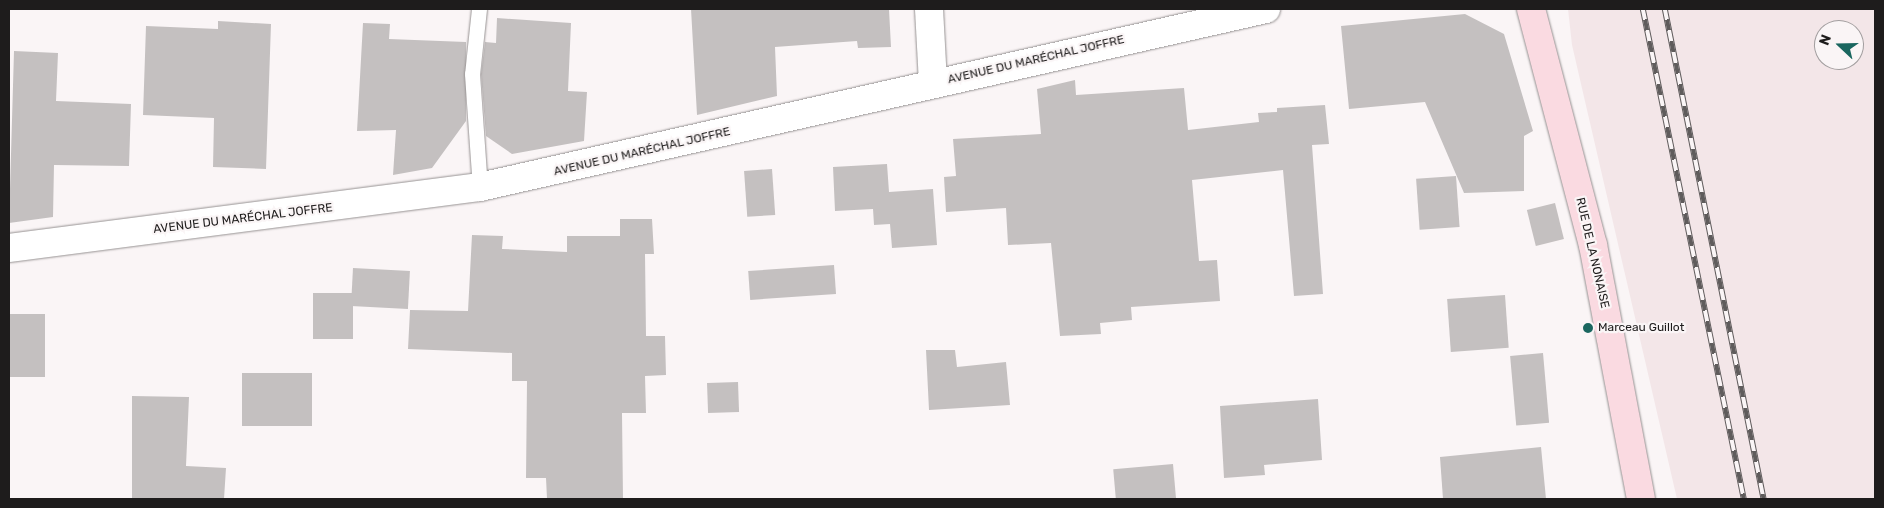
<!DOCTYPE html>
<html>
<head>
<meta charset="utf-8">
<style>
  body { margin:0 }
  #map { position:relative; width:1884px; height:508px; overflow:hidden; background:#faf5f6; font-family:Rubik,sans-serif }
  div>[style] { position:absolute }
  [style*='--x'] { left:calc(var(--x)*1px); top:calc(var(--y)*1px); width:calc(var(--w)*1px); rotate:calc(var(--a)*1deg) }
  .built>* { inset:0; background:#f3e6e8 }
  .building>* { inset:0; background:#c4c0c0; transform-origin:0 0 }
  .roads { filter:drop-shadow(0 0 1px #969292) drop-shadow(0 0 1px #969292) }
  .service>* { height:15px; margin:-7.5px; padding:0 7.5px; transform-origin:7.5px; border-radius:7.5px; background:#fff }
  .minor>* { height:28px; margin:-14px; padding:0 14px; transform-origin:14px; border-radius:14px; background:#fff }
  .tertiary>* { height:28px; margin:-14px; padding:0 14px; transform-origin:14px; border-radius:14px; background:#fff }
  .secondary>* { height:28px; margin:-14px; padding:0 14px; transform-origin:14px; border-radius:14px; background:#fadae1 }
  .rail>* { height:5.5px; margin-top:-2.75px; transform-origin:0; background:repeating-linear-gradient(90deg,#faf5f6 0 11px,#5f5c5c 0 22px); box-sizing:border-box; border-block:1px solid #5f5c5c }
  .dots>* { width:14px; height:14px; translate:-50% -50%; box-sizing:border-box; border:2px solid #faf5f6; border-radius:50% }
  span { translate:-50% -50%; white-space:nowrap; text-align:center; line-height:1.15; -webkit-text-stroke:4.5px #faf5f6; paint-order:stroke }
  .street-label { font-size:12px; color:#1e1c1c }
  .poi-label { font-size:12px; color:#1e1c1c }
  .left { translate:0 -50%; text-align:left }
  .frame { position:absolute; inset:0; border:10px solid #1e1c1c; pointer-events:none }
  .north { position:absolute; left:1814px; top:20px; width:50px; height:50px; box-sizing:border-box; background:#faf5f6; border:1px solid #a29e9f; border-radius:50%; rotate:291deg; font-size:14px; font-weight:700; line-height:20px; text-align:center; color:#1e1c1c }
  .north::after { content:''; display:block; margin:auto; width:18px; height:22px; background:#1a665f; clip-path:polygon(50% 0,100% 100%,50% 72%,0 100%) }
</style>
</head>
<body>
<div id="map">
  <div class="built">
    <i style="clip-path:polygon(evenodd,1568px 9px,1875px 9px,1875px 499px,1677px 499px,1572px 45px,1568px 9px,1824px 30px,1854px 30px,1854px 60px,1824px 60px,1824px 30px)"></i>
  </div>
  <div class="building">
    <i style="clip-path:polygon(691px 9px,889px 9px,891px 47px,858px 48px,857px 41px,775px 47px,777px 96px,697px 115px)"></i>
    <i style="clip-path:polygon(1465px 14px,1504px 34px,1533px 131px,1524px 136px,1524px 191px,1464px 193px,1425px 102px,1349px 109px,1341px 26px)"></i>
    <i style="clip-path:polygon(497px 18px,571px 23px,568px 91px,587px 92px,584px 141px,512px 154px,486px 136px,481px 74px,485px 42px,496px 43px)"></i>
    <i style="clip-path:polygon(218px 21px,271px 24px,266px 169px,213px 167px,214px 118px,143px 115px,146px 26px,218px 29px)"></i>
    <i style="clip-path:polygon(363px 23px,390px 24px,389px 39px,466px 42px,466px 121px,432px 168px,393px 175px,396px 130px,357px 131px)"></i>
    <i style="clip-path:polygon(14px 51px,58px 53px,56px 101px,131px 104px,129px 166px,54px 165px,53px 217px,9px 223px)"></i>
    <i style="clip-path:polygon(1075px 80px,1076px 95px,1184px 88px,1188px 130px,1259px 122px,1258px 113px,1277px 112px,1277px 108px,1325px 105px,1329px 144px,1312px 145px,1323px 294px,1294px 296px,1283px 170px,1192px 180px,1199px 261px,1217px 260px,1220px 301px,1131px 307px,1132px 320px,1100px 323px,1101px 334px,1060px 336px,1051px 243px,1008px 245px,1006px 208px,946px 212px,944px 177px,956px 176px,953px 139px,1041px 134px,1037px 89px)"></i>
    <i style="clip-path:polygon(887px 164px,889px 192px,933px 189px,937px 245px,892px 248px,890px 224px,874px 225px,873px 209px,835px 211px,833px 167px)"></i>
    <i style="left:772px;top:169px;width:46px;height:28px;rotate:86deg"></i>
    <i style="left:1456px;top:176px;width:51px;height:40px;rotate:86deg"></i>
    <i style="left:1555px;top:203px;width:37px;height:29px;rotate:76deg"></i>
    <i style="clip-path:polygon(620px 219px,652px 219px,654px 254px,645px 254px,646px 336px,665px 336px,666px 375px,645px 376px,646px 413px,622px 413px,623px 499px,547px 499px,546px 478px,526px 478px,527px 381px,512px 381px,512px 353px,408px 349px,410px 310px,468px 311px,472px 235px,503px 236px,502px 249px,567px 252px,567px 236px,620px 236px)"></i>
    <i style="left:834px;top:265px;width:29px;height:86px;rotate:86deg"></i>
    <i style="left:353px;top:268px;width:57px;height:38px;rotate:3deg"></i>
    <i style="left:313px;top:293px;width:40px;height:46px"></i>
    <i style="left:1505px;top:295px;width:53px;height:58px;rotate:86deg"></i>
    <i style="left:10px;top:314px;width:35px;height:63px"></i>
    <i style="clip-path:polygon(926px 350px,955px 350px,957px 367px,1006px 362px,1010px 405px,929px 410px)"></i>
    <i style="left:1543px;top:353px;width:70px;height:33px;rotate:85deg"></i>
    <i style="left:242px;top:373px;width:70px;height:53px"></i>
    <i style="left:738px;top:382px;width:30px;height:31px;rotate:88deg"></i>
    <i style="clip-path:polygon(132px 396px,189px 397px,186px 466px,226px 468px,224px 499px,132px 499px)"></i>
    <i style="clip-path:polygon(1318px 399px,1322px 460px,1264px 465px,1265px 475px,1224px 478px,1220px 406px)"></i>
    <i style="clip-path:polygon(1541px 447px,1546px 499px,1443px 499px,1440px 457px)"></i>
    <i style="left:1173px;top:464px;width:35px;height:60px;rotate:85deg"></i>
  </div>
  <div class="roads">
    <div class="service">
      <i style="--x:479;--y:9;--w:65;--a:96.1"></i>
      <i style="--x:472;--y:74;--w:113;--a:86"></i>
    </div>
    <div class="minor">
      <i style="--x:929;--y:9;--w:75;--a:86.9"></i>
    </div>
    <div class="tertiary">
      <i style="--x:9;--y:248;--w:475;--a:-7.4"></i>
      <i style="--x:480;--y:187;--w:806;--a:-12.76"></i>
    </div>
    <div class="secondary">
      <i style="--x:1531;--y:9;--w:244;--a:75.3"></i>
      <i style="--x:1593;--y:245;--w:258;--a:79.3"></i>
    </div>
  </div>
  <div class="rail">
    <i style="--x:1643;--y:9;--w:500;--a:78.35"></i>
    <i style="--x:1665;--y:9;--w:500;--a:78.6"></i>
  </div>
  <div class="dots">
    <i style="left:1588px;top:328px;background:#1a665f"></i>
  </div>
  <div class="street-label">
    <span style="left:1036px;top:60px;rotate:-13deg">AVENUE DU MARÉCHAL JOFFRE</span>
    <span style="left:642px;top:152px;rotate:-13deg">AVENUE DU MARÉCHAL JOFFRE</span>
    <span style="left:243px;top:219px;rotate:-7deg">AVENUE DU MARÉCHAL JOFFRE</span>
    <span style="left:1592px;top:253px;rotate:77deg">RUE DE LA NONAISE</span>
  </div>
  <div class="poi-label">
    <span class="left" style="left:1598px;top:328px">Marceau Guillot</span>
  </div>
  <div class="frame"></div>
  <div class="north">N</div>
</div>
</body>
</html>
